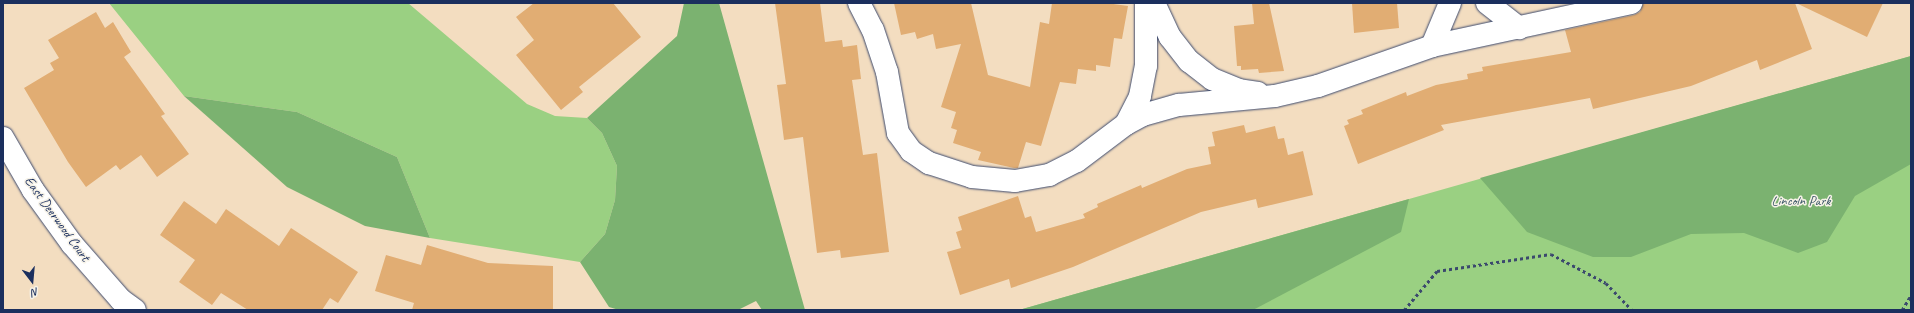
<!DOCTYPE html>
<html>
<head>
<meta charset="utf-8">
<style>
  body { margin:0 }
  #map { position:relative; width:1914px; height:313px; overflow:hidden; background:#f3ddc0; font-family:Caveat,sans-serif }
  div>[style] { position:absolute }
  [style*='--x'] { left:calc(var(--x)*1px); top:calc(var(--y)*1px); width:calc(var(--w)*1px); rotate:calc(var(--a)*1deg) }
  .green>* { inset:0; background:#9ad082 }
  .forest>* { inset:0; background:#7bb270 }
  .building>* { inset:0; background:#e1ad73 }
  .path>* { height:2.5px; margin-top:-1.25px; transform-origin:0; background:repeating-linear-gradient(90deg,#3b496d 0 3px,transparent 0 6px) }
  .roads { filter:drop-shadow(0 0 1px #3b496d) drop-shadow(0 0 1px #3b496d) }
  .minor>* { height:22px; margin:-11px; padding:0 11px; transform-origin:11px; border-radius:11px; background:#fff }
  span { translate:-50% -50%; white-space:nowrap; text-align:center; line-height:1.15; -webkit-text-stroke:3px #f7f3e8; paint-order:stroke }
  .park-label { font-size:14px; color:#3b5767 }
  .street-label { font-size:14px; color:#1b2f5e }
  .frame { position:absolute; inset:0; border:4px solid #1b2f5e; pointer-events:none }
  .north { position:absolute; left:12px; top:261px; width:40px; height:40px; -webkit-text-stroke:3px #f7f3e8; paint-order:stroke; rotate:164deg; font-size:11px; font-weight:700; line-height:16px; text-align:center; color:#1b2f5e }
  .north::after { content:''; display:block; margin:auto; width:14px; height:18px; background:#1b2f5e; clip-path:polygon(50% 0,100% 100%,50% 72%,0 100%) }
</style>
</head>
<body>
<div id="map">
  <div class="green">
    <i style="clip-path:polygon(109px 3px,408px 3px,527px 104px,555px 116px,587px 118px,602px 133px,617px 166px,615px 200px,605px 234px,580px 262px,430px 238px,397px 157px,297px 112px,184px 96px)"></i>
    <i style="clip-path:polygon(1911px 56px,1911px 310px,1019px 310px,1409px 199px)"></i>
  </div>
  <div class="forest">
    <i style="clip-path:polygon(684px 3px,719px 3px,805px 310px,762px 310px,756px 301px,738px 310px,619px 310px,609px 307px,580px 262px,605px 234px,615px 200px,617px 166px,602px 133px,587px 118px,677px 36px)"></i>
    <i style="clip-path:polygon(1911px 56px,1911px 164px,1855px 196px,1827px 242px,1798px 253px,1744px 233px,1691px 234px,1631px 257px,1593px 257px,1527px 232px,1480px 178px)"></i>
    <i style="clip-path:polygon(184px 96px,297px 112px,397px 157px,430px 238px,365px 226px,287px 187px)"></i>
    <i style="clip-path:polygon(1409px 199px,1401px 232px,1253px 310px,1019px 310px)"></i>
  </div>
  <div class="building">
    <i style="clip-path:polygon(534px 3px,613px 3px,641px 37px,579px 87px,583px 92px,561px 110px,516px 55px,534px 40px,516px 17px)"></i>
    <i style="clip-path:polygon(775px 3px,820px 3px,825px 42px,842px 40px,843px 47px,857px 45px,861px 79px,852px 80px,863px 155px,877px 153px,889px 252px,841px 258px,840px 250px,817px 253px,803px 137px,784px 140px,777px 85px,786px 84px)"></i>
    <i style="clip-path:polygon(894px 3px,971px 3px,988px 75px,1030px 87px,1040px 22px,1049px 24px,1052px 3px,1106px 3px,1128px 6px,1122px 39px,1114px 38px,1110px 67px,1096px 65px,1096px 71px,1078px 69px,1076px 84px,1060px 82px,1041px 146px,1026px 142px,1018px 168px,1014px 168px,978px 160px,981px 152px,953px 143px,957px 130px,951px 128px,956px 112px,941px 107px,961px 44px,936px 49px,933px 34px,917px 39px,915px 32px,901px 35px)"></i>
    <i style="clip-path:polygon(1252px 3px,1269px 3px,1284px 71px,1259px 73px,1258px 69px,1241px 70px,1241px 66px,1237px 66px,1234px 26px,1254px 24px)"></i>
    <i style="clip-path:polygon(1352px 3px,1397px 3px,1399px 28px,1354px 33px)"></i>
    <i style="clip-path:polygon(1643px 3px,1795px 3px,1812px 49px,1760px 70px,1757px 60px,1691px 86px,1593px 109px,1590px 98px,1441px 125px,1444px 130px,1358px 164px,1344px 126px,1349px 124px,1347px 120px,1363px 114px,1361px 110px,1406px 92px,1407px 96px,1436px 85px,1468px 79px,1467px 74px,1483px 71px,1482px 67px,1571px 52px,1565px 30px,1634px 15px,1640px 12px)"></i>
    <i style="clip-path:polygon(1796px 3px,1883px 3px,1867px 37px)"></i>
    <i style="clip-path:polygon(96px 12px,105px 28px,113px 22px,131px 52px,124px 57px,165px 114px,161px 116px,189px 154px,157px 177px,141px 155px,120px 170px,116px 165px,86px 187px,68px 162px,24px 88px,54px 70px,50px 63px,59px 58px,48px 40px)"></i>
    <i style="clip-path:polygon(1244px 125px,1246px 133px,1275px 126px,1278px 139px,1284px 138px,1288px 155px,1303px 151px,1313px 195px,1258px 208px,1256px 199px,1201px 212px,1073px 267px,1011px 288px,1009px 279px,960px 295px,947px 252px,961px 248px,956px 232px,962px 230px,958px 217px,1018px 196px,1025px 218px,1031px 216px,1036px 232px,1085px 218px,1083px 214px,1098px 207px,1097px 204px,1141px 185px,1142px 188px,1187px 169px,1211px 164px,1208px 147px,1215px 146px,1212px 132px)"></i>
    <i style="clip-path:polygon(184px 201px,216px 224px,226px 209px,279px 246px,291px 228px,358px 272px,338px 303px,330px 298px,322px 310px,248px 310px,221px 293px,212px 305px,179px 282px,195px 260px,160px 235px)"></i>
    <i style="clip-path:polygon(427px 245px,488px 263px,553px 266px,553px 310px,412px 310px,414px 303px,375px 291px,386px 255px,421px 265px)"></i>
  </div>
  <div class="path">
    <i style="--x:1404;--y:310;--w:51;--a:-49.8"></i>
    <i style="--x:1437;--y:271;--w:115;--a:-8.5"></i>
    <i style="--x:1551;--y:254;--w:62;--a:27.8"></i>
    <i style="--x:1606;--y:283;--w:37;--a:46"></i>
    <i style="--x:1902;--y:310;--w:17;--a:-59"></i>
  </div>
  <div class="roads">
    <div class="minor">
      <i style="--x:859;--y:3;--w:30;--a:63"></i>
      <i style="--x:873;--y:30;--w:44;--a:71.6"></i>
      <i style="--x:887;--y:72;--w:62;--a:79.8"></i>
      <i style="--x:898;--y:133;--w:22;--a:54"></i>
      <i style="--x:911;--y:151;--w:22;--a:34"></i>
      <i style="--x:929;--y:163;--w:45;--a:18"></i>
      <i style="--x:972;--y:177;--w:43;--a:5.3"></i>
      <i style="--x:1015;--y:181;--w:35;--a:-10"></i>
      <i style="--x:1049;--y:175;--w:31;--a:-27"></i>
      <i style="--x:1077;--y:161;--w:61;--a:-37.1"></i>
      <i style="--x:1126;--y:124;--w:19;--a:-28"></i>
      <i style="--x:1143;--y:115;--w:37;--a:-16"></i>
      <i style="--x:1179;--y:105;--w:96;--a:-5.4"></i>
      <i style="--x:1275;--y:96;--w:44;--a:-13.1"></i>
      <i style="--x:1318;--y:86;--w:121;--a:-19.3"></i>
      <i style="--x:1432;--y:46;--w:204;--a:-12.2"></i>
      <i style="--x:1154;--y:3;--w:38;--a:65"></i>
      <i style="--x:1170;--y:37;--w:31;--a:52"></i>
      <i style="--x:1189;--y:61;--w:29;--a:38"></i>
      <i style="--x:1212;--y:79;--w:29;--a:22"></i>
      <i style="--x:1239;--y:90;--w:19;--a:9"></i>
      <i style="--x:1487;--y:3;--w:41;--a:38"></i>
      <i style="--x:1432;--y:46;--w:47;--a:-67.3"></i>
      <i style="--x:1126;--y:124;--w:31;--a:-63"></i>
      <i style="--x:1140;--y:96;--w:31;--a:-79"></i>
      <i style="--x:1146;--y:66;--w:63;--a:-90"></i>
      <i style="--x:3;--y:138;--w:60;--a:60"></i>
      <i style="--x:33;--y:190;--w:67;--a:54.2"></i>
      <i style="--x:72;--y:244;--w:74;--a:48.8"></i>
      <i style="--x:121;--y:300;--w:17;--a:36"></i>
    </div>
  </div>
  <div class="park-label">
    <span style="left:1801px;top:201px">Lincoln Park</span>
  </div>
  <div class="street-label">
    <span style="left:57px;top:219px;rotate:54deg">East Deerwood Court</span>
  </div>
  <div class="frame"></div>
  <div class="north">N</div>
</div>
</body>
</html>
